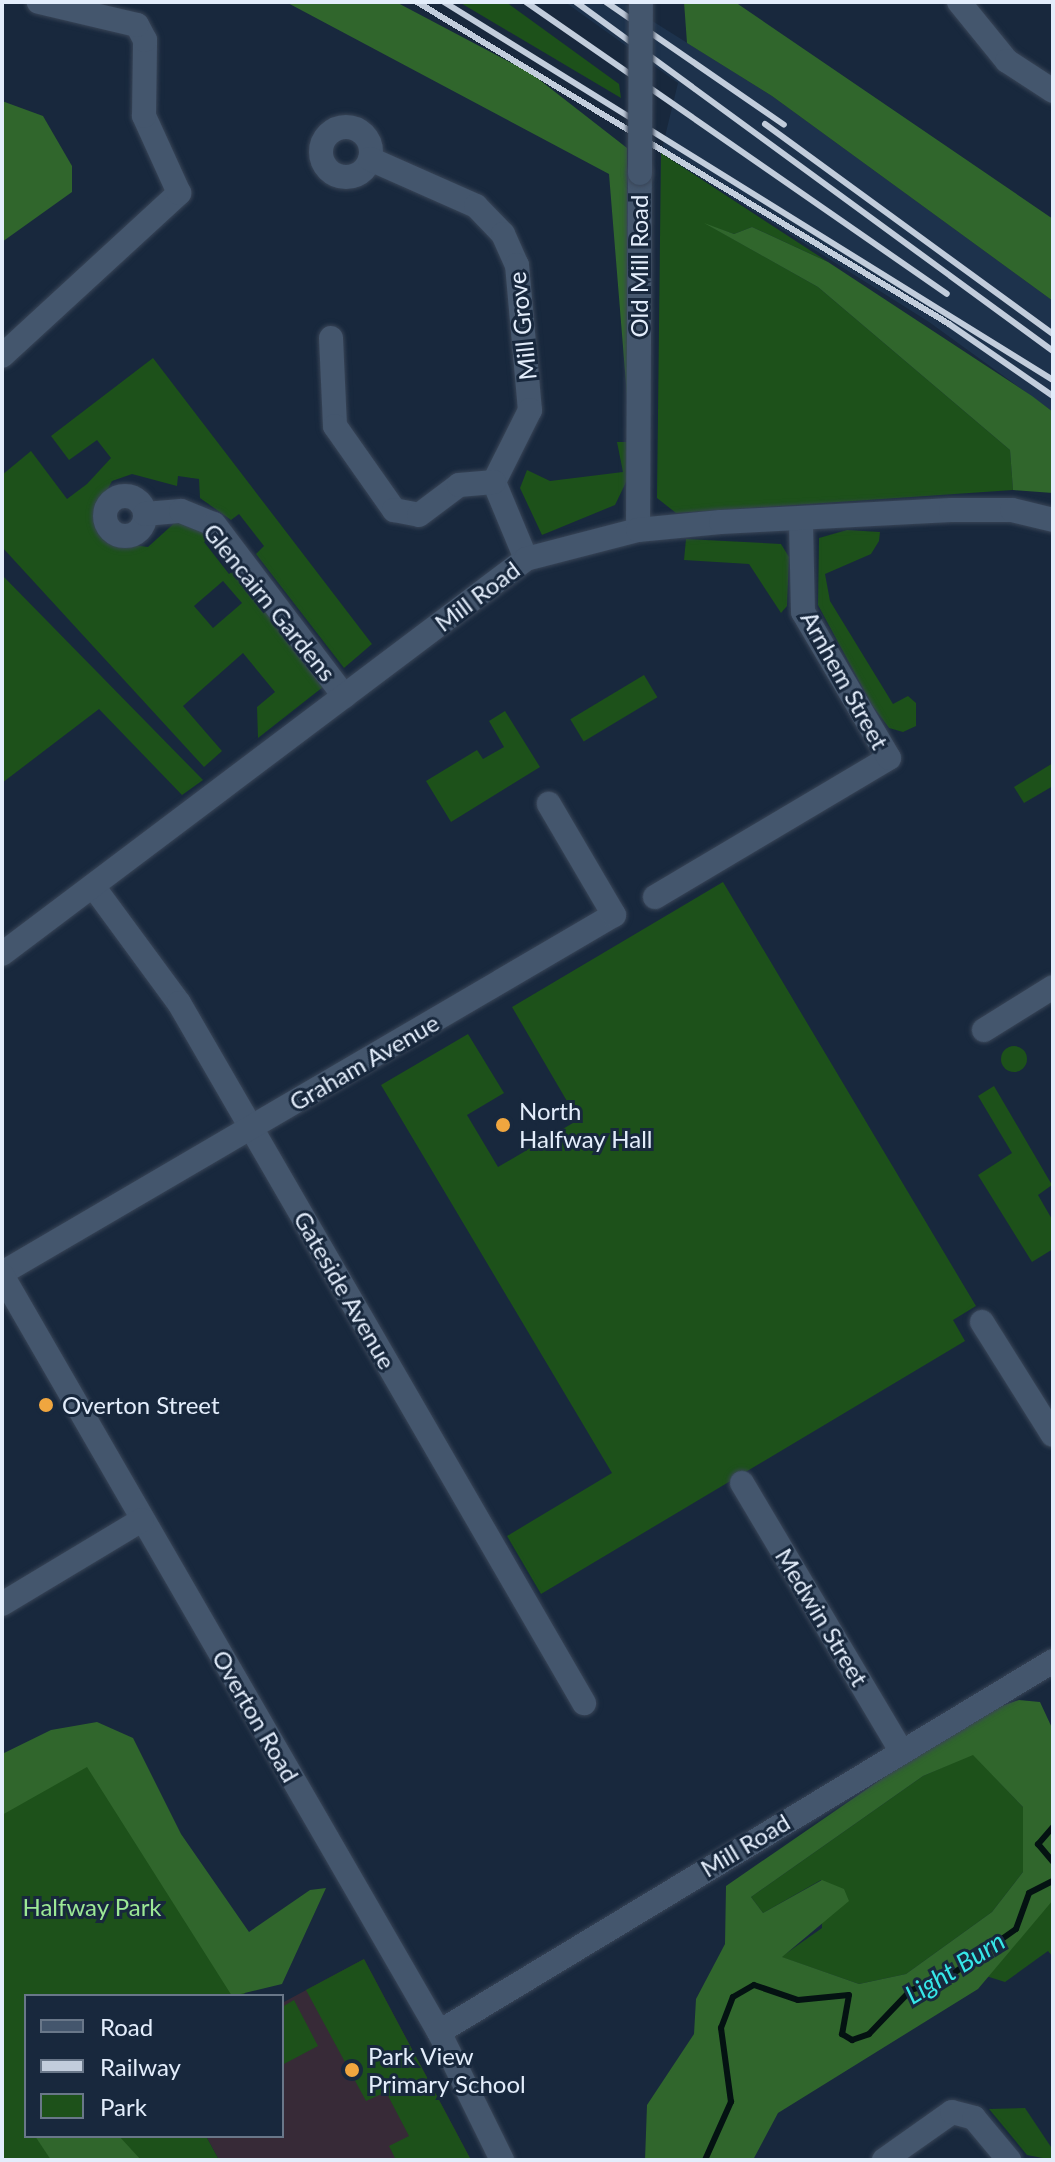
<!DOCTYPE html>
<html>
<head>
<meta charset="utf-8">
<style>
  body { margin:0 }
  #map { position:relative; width:1055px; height:2162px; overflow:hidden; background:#18283d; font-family:Lato,sans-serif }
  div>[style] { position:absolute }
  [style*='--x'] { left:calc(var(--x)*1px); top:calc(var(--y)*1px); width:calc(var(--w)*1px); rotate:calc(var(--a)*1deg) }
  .built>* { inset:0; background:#1d324c }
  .education>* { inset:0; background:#372a37 }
  .green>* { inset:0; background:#1d511a; transform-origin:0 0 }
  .round { border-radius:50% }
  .forest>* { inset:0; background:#30662c }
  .stream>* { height:6px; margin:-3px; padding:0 3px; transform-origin:3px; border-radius:3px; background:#041212 }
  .roads { filter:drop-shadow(0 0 2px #394557) drop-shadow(0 0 2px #394557) }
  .minor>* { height:24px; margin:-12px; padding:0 12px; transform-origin:12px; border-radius:12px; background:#44566d }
  .minor>.ring { margin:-12px; padding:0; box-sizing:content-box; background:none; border:24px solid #44566d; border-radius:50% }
  .rail>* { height:6px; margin:-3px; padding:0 3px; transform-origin:3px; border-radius:3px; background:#c2cddc }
  .bridges { filter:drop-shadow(0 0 2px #394557) drop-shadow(0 0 2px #394557) }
  .minor-bridge>* { height:24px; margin:-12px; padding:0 12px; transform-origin:12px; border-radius:12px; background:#44566d }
  .dots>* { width:22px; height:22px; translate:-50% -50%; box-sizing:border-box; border:4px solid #18283d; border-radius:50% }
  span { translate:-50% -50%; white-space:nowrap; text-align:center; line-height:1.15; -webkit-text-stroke:6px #18283d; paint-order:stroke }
  .street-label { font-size:24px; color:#e3edfb }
  .poi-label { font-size:24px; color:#e3edfb }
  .left { translate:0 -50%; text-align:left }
  .park-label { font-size:24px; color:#9ce895 }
  .water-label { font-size:26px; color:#36e7e8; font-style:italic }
  .frame { position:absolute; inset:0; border:4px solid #e3edfb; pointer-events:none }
  .legend { position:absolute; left:24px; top:1994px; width:260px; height:144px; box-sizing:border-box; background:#18283d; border:2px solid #697789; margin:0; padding:10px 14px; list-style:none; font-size:24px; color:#e3edfb }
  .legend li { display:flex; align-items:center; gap:16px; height:40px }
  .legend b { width:40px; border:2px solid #697789 }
</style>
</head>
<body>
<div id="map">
  <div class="built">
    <i style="clip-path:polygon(565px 2px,622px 2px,772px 96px,1053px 301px,1053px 412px,929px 322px,661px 153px,678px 83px)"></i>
  </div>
  <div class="education">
    <i style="clip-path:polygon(364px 1959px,471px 2160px,219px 2160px,206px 2136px,282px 2136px,282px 2003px)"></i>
  </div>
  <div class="green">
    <i style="clip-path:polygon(459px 2px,506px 2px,619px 84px,621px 98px)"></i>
    <i style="clip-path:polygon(661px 153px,828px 262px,752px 227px,734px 234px,710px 226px,818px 287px,1010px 450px,1013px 490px,676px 513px,657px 498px)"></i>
    <i style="clip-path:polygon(evenodd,153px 358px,372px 644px,344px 668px,256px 554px,264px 546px,239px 514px,231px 520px,200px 498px,199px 479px,178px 476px,177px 486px,132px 474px,112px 481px,93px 517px,110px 542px,148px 547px,181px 517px,214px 533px,204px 542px,229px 574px,240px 566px,323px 687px,258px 738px,257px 707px,275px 692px,243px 653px,183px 706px,222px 751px,204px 767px,2px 547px,2px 475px,31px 451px,67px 499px,87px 484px,111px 458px,97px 440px,69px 460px,51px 436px,153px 358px,223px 581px,242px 603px,213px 628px,194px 606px,223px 581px)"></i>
    <i style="clip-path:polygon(617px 442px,630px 442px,628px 478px,615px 505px,542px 535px,520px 488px,527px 470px,550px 481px,623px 472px)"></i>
    <i style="clip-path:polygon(847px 530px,880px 532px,879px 541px,871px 554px,825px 574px,830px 601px,893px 704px,908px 696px,916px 703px,916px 726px,903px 732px,889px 728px,872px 705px,818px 605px,819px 538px)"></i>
    <i style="clip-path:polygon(686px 539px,781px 544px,789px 557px,787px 606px,781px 613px,749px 564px,684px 560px)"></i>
    <i style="clip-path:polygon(2px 575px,203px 780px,182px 795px,99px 709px,2px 783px)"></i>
    <i style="left:644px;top:675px;width:26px;height:86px;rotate:59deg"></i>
    <i style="clip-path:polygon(505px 711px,540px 767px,451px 822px,426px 781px,477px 750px,483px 759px,504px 747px,489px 721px)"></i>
    <i style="clip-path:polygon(1053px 763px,1053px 786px,1024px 803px,1014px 787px)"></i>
    <i style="clip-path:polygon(723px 882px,976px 1306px,953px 1320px,965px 1341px,541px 1594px,507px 1536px,612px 1473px,381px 1085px,468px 1034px,504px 1093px,467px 1115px,498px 1167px,578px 1120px,512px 1007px)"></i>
    <i class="round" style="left:1001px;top:1046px;width:26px;height:26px"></i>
    <i style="clip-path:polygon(994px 1086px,1052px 1185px,1038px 1195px,1053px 1221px,1053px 1249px,1032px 1262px,978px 1175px,1012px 1153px,978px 1096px)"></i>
    <i style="clip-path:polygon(101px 1744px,246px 1996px,26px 1996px,26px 2136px,206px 2136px,219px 2160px,2px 2160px,2px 1796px)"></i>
    <i style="clip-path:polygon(973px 1754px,1023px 1807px,1023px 1872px,992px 1912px,906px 1974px,859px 1984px,781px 1957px,822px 1928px,821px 1880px,763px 1913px,751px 1897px,923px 1776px)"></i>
    <i style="clip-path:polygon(1053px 1882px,1053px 1957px,1048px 1951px,1005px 1982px,986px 1976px)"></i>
    <i style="clip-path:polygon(364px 1959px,398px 2023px,471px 2160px,396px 2160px,389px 2146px,409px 2136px,386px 2092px,366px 2101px,306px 1990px)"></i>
    <i style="clip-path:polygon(294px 2000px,318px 2046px,282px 2065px,282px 2007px)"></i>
    <i style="clip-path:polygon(1025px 2108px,1053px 2150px,1053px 2160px,1027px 2155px,989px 2109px)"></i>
  </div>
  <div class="forest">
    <i style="clip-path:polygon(286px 2px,396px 2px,532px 74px,627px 148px,627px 396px,609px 174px)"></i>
    <i style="clip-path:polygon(684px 2px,735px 2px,1053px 219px,1053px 301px,772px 96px,687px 43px)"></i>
    <i style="clip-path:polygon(2px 101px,43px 116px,72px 166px,72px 192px,2px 242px)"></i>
    <i style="clip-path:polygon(704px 223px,734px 234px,752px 227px,828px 262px,1032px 396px,1053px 412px,1053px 493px,1013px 490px,1010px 450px,818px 287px)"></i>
    <i style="clip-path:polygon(evenodd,1019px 1700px,1040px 1702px,1053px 1730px,1053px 1900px,978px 1989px,778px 2113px,753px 2160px,645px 2160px,647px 2105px,694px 2034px,696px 1999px,725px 1944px,726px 1886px,973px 1716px,1019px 1700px,973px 1755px,1023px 1807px,1023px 1872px,992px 1912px,906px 1974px,859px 1984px,782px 1957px,849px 1901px,844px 1889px,822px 1880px,763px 1913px,751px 1897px,923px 1776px,973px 1755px)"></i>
    <i style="clip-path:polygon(97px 1722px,133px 1738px,181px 1834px,249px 1932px,310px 1890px,326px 1888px,282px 1984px,232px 1996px,87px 1767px,2px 1815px,2px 1754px,51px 1730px)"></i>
    <i style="clip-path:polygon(35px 2136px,119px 2136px,141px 2160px,51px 2160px)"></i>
  </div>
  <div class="stream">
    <i style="--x:1053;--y:1827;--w:23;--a:131"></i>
    <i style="--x:1038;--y:1844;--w:23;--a:50"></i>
    <i style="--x:705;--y:2160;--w:64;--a:-65.9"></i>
    <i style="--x:731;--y:2102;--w:75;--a:-97.7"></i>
    <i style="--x:721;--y:2028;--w:33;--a:-69"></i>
    <i style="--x:733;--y:1997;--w:24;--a:-30"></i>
    <i style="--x:754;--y:1985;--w:46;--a:18.8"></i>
    <i style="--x:798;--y:2000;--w:51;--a:-5.6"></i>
    <i style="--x:849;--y:1995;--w:40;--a:100"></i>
    <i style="--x:842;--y:2034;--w:12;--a:31"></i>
    <i style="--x:852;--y:2040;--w:18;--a:-19"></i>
    <i style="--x:869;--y:2034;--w:61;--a:-46.3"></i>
    <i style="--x:911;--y:1990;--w:34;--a:-17"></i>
    <i style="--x:944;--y:1980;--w:88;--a:-35.3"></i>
    <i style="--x:1016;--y:1929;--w:38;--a:-70"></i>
    <i style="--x:1029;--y:1893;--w:27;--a:-27"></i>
  </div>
  <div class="roads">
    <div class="minor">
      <i style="--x:959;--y:2;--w:76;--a:50.9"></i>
      <i style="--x:1007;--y:61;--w:55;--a:33.1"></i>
      <i class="ring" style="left:321px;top:127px;width:26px;height:26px"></i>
      <i style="--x:370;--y:159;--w:116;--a:23.9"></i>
      <i style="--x:476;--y:206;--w:39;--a:46"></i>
      <i style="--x:503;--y:234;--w:34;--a:66"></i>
      <i style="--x:517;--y:265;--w:146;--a:84.9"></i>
      <i style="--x:530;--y:410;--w:80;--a:116.6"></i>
      <i style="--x:494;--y:482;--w:83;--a:67.4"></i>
      <i style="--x:331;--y:338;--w:88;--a:87.4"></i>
      <i style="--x:335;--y:426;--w:103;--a:54.9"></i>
      <i style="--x:394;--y:510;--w:25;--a:11"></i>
      <i style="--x:419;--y:515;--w:50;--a:-36.9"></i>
      <i style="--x:459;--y:485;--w:35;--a:-5"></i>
      <i style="--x:2;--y:356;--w:241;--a:-42.6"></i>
      <i style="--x:179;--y:193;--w:85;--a:-114.4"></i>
      <i style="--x:144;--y:116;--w:76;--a:-89.2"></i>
      <i style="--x:145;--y:40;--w:17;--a:-118"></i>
      <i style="--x:137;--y:25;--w:101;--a:-166.8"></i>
      <i class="ring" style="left:105px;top:496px;width:16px;height:16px"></i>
      <i style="--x:145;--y:514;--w:36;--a:-5"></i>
      <i style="--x:181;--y:511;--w:35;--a:22"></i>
      <i style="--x:214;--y:524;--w:216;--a:52.9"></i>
      <i style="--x:638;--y:530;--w:357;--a:-89.7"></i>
      <i style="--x:93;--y:886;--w:145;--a:53.7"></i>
      <i style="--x:179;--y:1003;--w:809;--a:59.95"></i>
      <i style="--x:655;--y:897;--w:272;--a:-30.7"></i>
      <i style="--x:889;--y:758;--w:169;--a:-120.5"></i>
      <i style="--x:803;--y:612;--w:91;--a:-91.3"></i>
      <i style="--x:2;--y:954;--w:656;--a:-37.01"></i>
      <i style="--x:526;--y:559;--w:116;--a:-14.5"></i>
      <i style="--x:638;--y:530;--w:83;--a:-5.5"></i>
      <i style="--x:721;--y:522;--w:230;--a:-3"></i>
      <i style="--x:951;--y:510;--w:61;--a:0"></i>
      <i style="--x:1012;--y:510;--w:42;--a:13.7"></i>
      <i style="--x:984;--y:1030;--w:81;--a:-31.9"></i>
      <i style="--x:2;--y:1273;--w:709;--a:-30.33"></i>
      <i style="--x:614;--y:915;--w:129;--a:-120.4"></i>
      <i style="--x:2;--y:1275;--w:874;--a:60"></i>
      <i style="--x:439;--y:2032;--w:143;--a:63.8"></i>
      <i style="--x:982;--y:1322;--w:133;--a:57.9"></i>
      <i style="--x:742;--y:1483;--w:313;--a:59.3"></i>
      <i style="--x:2;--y:1604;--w:163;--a:-31"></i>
      <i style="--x:439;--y:2032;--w:717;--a:-31.14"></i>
      <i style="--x:884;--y:2160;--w:83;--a:-35.2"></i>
      <i style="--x:952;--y:2112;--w:23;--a:15"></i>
      <i style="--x:974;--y:2118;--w:55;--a:50.2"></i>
    </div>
  </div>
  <div class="rail">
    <i style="--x:417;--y:2;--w:622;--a:31.18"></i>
    <i style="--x:949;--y:324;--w:126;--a:34.7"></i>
    <i style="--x:444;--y:2;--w:717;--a:31.83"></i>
    <i style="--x:526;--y:2;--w:512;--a:34.74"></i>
    <i style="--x:576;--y:2;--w:591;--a:36.19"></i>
    <i style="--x:606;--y:2;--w:216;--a:34.6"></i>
    <i style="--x:765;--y:124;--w:356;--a:36.1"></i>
  </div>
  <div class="bridges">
    <div class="minor-bridge">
      <i style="--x:640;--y:173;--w:171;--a:-89.7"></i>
    </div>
  </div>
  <div class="dots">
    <i style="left:503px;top:1125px;background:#f0a63f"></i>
    <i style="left:46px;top:1405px;background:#f0a63f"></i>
    <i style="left:352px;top:2070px;background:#f0a63f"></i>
  </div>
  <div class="street-label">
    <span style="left:639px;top:266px;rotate:-90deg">Old Mill Road</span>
    <span style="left:522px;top:326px;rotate:-96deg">Mill Grove</span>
    <span style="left:477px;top:596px;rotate:-37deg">Mill Road</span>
    <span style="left:270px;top:602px;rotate:51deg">Glencairn Gardens</span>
    <span style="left:845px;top:680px;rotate:61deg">Arnhem Street</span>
    <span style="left:364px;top:1062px;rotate:-30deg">Graham Avenue</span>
    <span style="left:345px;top:1290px;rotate:60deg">Gateside Avenue</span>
    <span style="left:822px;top:1617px;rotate:59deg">Medwin Street</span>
    <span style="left:256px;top:1716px;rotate:60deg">Overton Road</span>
    <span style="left:745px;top:1845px;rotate:-31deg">Mill Road</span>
  </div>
  <div class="poi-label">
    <span class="left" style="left:519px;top:1125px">North<br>Halfway Hall</span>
    <span class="left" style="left:62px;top:1405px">Overton Street</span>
    <span class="left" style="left:368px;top:2070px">Park View<br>Primary School</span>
  </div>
  <div class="park-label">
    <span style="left:92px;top:1907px">Halfway Park</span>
  </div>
  <div class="water-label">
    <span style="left:955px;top:1968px;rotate:-32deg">Light Burn</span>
  </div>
  <div class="frame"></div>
  <ul class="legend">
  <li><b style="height:10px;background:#44566d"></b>Road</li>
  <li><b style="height:10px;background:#c2cddc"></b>Railway</li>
  <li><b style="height:22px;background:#1d511a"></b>Park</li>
  </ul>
</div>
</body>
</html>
